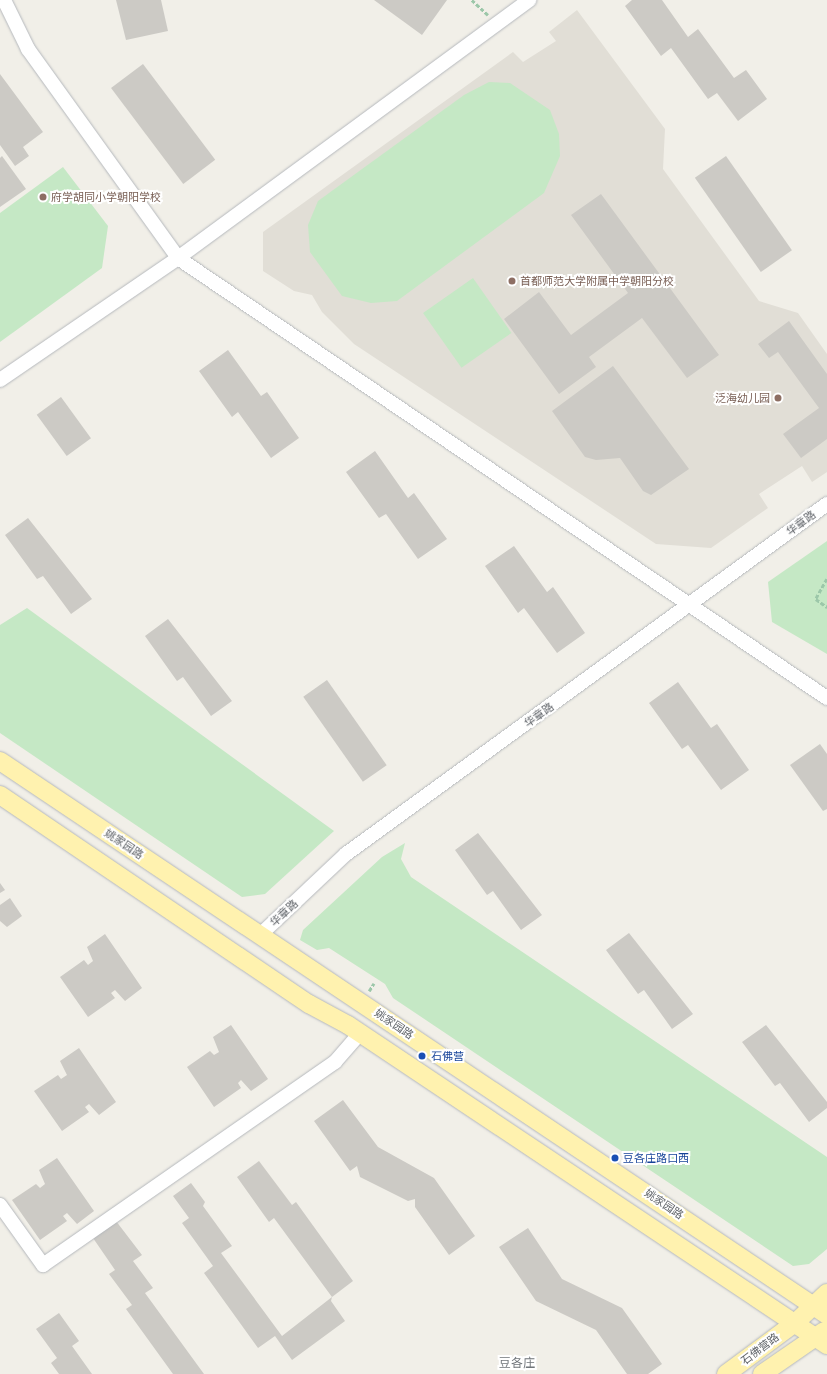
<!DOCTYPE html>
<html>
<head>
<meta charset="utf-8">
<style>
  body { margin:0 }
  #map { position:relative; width:827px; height:1374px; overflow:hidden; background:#f1efe8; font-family:"Golos Text","Noto Sans SC",sans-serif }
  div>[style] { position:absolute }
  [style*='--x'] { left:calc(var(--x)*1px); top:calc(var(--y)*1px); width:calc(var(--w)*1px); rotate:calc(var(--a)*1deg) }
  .education>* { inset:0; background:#e1ded6 }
  .green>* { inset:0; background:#c5e8c5; transform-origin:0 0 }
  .building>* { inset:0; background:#cccac5; transform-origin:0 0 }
  .path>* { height:2.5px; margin-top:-1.25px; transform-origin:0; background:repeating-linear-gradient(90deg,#9cc7a9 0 4px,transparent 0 6px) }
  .roads { filter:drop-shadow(0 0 1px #b5b8bc) drop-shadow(0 0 1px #b5b8bc) }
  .minor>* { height:14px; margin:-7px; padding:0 7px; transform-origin:7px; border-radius:7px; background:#fff }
  .major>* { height:18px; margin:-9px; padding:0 9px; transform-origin:9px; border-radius:9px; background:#fff2af }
  .dots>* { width:11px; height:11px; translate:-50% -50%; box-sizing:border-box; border:2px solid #fff; border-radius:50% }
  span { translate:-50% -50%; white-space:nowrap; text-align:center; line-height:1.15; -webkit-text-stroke:4px #fff; paint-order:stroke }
  .education-label { font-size:11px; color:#785e54 }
  .left { translate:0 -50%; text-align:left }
  .right { translate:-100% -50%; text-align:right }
  .street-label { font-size:11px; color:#5f6368 }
  .transit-label { font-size:11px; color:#164399 }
  .neighbourhood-label { font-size:12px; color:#70757a }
</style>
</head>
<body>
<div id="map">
  <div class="education">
    <i style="clip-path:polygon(577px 10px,665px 129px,663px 169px,759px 301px,798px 313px,827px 354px,827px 472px,812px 482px,802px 466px,759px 494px,768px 508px,711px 548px,656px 544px,354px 344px,322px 312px,312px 295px,294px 291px,263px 271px,263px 232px,513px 52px,523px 62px,556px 41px,549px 32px)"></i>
  </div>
  <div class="green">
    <i style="clip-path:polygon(489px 82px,510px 83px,550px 110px,559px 134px,560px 156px,544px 193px,397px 301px,371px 303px,342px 296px,310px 252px,308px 225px,318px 201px,464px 95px)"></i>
    <i style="clip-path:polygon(63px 167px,108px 226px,102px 268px,0 342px,0 213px)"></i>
    <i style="left:473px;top:278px;width:67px;height:61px;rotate:55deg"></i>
    <i style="clip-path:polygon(827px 541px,827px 654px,772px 622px,768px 582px)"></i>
    <i style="clip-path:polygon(27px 608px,334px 831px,265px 894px,242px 897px,0 733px,0 625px)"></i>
    <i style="clip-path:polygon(405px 843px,401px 859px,411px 877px,827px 1157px,827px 1249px,809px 1264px,793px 1266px,393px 998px,385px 984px,329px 948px,317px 950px,300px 940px,303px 930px,382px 857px)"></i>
  </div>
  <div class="building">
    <i style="clip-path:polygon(116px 0,161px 0,168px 31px,126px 40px)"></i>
    <i style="clip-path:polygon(374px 0,447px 0,422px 35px)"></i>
    <i style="clip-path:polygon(632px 0,662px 0,688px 37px,698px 29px,734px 78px,746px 70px,767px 99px,738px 121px,717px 93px,708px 99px,671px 48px,661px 56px,625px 6px)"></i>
    <i style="left:143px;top:64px;width:120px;height:40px;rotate:53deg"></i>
    <i style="clip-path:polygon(0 74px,43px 132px,23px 147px,29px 156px,15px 166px,0 145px)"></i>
    <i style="clip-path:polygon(2px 156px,26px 189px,0 207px,0 158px)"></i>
    <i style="left:726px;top:156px;width:115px;height:38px;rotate:55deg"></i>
    <i style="clip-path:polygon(601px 194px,719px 355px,687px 378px,642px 318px,589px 357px,596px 367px,559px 394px,504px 319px,539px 292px,571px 335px,628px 293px,571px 215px)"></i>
    <i style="clip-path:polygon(789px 321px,827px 374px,827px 439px,801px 458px,783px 434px,819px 408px,778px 352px,769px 358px,758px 344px)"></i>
    <i style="clip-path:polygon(228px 350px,261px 396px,267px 392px,299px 438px,271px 458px,238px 412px,232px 417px,199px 371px)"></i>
    <i style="clip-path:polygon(613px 366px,689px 469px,651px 495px,643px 491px,620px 458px,596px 460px,585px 457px,552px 411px)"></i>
    <i style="left:61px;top:397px;width:51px;height:30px;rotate:54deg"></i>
    <i style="clip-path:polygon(375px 451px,408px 498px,414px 493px,447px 539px,418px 559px,386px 514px,379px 518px,346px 472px)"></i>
    <i style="clip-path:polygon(28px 518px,92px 599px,71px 614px,43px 576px,37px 579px,5px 535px)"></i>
    <i style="clip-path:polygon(514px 546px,547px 592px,553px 587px,585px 633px,557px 653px,524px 608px,518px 613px,485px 566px)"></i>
    <i style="clip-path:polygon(168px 619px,232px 701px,211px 716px,183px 677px,177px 681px,145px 636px)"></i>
    <i style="left:327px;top:680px;width:104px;height:29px;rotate:55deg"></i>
    <i style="clip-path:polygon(678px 682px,711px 728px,717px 724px,749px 770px,721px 790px,688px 745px,682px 749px,649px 703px)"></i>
    <i style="clip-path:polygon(820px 744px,827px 754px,827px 809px,823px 811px,790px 765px)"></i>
    <i style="clip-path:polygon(478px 833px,542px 915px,521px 930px,493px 891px,487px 895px,455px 850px)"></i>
    <i style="clip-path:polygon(0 883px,5px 890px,0 893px)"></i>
    <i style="clip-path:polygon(10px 898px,22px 916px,7px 927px,0 921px,0 905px)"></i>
    <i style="clip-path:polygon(629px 933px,693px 1014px,672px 1029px,644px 990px,638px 994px,606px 950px)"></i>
    <i style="clip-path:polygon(105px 934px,142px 988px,125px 1001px,115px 990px,111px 993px,115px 998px,88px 1017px,60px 977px,84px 960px,88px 965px,93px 961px,87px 947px)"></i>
    <i style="clip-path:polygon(231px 1025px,268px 1079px,251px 1091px,241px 1080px,238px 1083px,241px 1088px,214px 1107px,187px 1067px,210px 1051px,214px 1055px,219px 1052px,213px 1037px)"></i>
    <i style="clip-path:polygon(766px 1025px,827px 1102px,827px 1108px,809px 1122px,780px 1083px,775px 1086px,742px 1042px)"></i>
    <i style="clip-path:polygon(79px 1048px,116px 1102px,99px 1115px,89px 1104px,85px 1107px,89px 1112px,62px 1131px,34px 1091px,58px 1075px,61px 1079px,67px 1075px,60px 1061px)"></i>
    <i style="clip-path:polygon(343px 1100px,378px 1147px,434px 1178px,475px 1236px,449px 1255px,415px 1207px,415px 1199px,408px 1201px,360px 1177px,357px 1166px,350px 1171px,314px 1121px)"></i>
    <i style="clip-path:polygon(57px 1158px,94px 1211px,77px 1224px,67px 1213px,63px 1216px,67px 1221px,40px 1240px,12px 1200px,36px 1184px,40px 1188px,45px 1184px,39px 1170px)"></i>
    <i style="clip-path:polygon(259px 1161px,292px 1205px,296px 1202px,353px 1281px,332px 1297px,274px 1218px,269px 1222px,237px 1177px)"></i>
    <i style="clip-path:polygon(191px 1183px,205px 1202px,203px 1206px,232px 1246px,221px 1253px,282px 1336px,332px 1297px,331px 1301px,345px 1321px,292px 1360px,275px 1336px,258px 1348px,204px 1273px,213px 1266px,182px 1223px,189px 1218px,173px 1196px)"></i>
    <i style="clip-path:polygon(116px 1221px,142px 1255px,133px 1261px,153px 1288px,145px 1293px,204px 1374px,173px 1374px,126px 1309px,132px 1305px,109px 1274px,115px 1270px,93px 1238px)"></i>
    <i style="clip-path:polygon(528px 1228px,562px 1279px,622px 1308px,662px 1364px,648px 1374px,627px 1374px,596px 1330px,536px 1301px,499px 1247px)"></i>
    <i style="clip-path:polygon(59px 1313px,79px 1341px,72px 1346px,92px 1374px,59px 1374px,51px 1363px,57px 1358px,36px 1329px)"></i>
  </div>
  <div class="path">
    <i style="--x:472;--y:0;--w:22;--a:43"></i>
    <i style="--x:827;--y:579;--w:23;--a:119"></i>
    <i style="--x:816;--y:599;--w:14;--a:36"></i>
    <i style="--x:369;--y:991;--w:9;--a:-58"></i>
  </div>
  <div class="roads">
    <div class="minor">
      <i style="--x:4;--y:0;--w:55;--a:63.9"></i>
      <i style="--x:28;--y:49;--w:257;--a:54.3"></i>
      <i style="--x:178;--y:258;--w:784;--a:34.14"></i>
      <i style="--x:0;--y:380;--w:216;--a:-34.4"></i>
      <i style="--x:178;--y:258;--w:436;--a:-36.3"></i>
      <i style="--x:260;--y:935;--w:118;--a:-43.3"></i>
      <i style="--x:346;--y:854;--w:595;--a:-36.04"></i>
      <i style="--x:0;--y:1205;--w:74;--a:54.4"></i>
      <i style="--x:43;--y:1265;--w:356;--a:-34.8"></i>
      <i style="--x:335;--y:1062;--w:38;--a:-49"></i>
    </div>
    <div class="major">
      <i style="--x:0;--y:761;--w:995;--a:33.82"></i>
      <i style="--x:0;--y:795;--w:373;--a:34.1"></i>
      <i style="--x:309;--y:1004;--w:44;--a:28.3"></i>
      <i style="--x:348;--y:1025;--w:576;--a:33.75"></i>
      <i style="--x:726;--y:1374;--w:86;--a:-36.5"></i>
      <i style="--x:795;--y:1323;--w:44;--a:-43.2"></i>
      <i style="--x:762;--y:1374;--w:75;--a:-34.7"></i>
    </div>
  </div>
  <div class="dots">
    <i style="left:43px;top:197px;background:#8d6e63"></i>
    <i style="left:512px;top:281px;background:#8d6e63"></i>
    <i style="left:778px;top:398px;background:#8d6e63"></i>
    <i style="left:422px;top:1056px;background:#1a4fb4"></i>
    <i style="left:615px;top:1158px;background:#1a4fb4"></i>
  </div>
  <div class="education-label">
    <span class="left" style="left:51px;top:197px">府学胡同小学朝阳学校</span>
    <span class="left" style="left:520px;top:281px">首都师范大学附属中学朝阳分校</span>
    <span class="right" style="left:770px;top:398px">泛海幼儿园</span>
  </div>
  <div class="street-label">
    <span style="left:801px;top:523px;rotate:-37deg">华章路</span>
    <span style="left:539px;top:715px;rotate:-36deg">华章路</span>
    <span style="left:124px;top:844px;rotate:34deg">姚家园路</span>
    <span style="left:284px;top:913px;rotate:-43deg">华章路</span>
    <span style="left:394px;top:1024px;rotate:34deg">姚家园路</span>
    <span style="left:664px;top:1204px;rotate:34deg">姚家园路</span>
    <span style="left:760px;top:1349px;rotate:-37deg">石佛营路</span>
  </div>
  <div class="transit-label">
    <span class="left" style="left:431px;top:1056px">石佛营</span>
    <span class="left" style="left:623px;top:1158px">豆各庄路口西</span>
  </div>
  <div class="neighbourhood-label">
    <span style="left:517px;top:1363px">豆各庄</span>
  </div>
</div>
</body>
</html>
